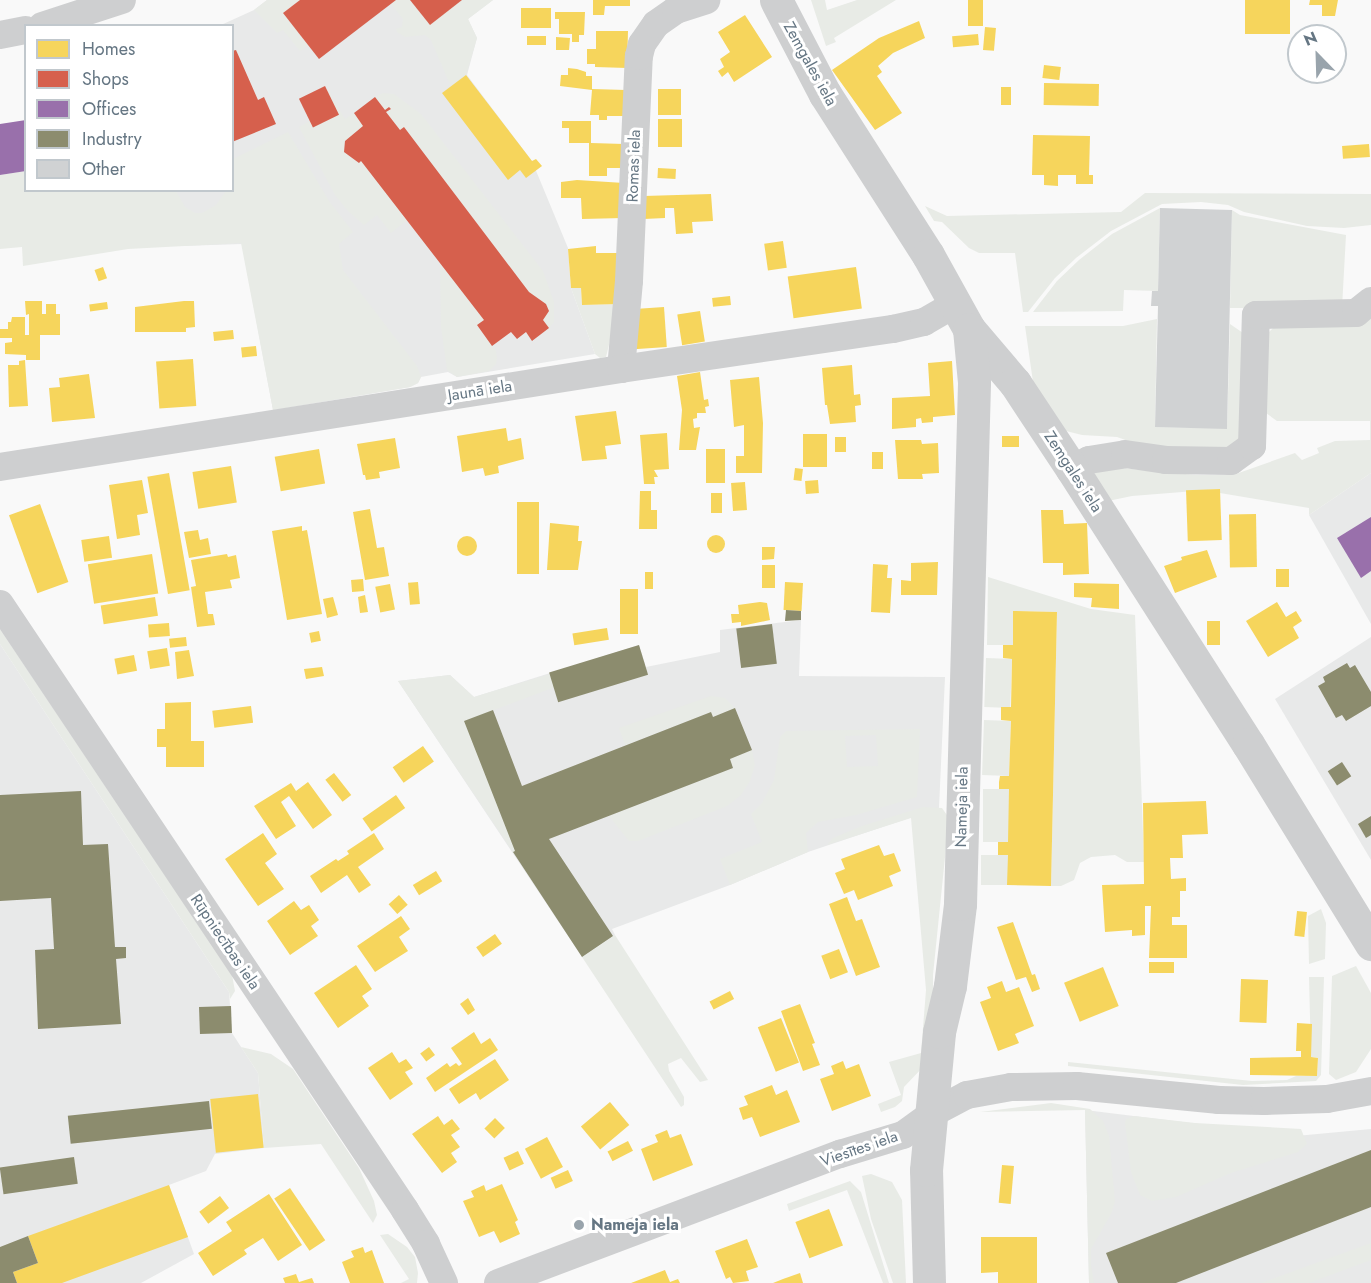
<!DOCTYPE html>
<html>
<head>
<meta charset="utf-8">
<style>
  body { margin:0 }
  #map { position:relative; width:1371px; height:1283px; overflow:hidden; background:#f9f9f9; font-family:Jost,sans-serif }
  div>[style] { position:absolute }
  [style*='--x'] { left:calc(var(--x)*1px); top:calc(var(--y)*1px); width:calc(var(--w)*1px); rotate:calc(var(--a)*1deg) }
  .built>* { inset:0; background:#e8e9e9 }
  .green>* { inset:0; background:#e8ebe6; transform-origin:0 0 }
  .homes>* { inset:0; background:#f6d55c; transform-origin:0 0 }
  .round { border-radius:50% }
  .shops>* { inset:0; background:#d6604d; transform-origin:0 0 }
  .offices>* { inset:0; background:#9970ab }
  .industry>* { inset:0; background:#8c8c6e; transform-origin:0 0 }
  .building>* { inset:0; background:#d0d2d3 }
  .minor>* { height:28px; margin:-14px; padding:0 14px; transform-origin:14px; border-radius:14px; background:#cecfd0 }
  .tertiary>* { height:33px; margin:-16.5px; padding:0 16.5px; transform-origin:16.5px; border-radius:16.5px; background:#cecfd0 }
  .dots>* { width:16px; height:16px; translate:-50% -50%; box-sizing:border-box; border:3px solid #fff; border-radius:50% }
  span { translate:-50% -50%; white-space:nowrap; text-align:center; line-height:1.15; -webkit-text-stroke:6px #fff; paint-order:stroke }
  .street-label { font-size:16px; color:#657683 }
  .poi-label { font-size:16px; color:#657683; font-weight:700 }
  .left { translate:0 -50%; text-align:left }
  .legend { position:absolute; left:24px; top:24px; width:210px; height:168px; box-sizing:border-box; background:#fff; border:2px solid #c1c8cd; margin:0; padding:8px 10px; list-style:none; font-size:18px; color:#657683 }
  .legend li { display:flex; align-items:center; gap:12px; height:30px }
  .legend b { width:30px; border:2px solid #c1c8cd }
  .north { position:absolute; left:1287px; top:24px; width:60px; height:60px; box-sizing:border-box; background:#fff; border:2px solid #c1c8cd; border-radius:50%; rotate:337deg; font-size:16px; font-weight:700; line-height:24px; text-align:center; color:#657683 }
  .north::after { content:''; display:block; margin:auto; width:21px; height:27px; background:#99a4ac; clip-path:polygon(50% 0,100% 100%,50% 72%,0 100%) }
</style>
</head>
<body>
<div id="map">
  <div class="built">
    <i style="clip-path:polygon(267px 0,493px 0,468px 19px,477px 38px,467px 75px,532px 161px,568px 248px,571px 288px,595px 354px,457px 377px,448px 372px,421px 377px,418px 383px,410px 387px,273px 410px,242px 244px,181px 246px,176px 190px,232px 190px,232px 26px,221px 25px,254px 10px)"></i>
    <i style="clip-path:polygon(1371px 473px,1371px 624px,1309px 515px)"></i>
    <i style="clip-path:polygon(801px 620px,799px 676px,945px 677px,939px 808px,808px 852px,730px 885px,612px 929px,615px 935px,582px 957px,398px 681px,450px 675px,474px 697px,639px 645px,646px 667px,720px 652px,720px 630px)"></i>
    <i style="clip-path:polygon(1371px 637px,1371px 860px,1275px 699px)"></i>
    <i style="clip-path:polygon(0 644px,229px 992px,232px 1033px,258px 1073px,264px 1148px,215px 1154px,206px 1171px,169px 1185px,194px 1254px,141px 1283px,0 1283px)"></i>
    <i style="clip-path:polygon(1085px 1110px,1296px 1136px,1371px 1129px,1371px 1283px,1089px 1283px)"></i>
  </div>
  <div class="green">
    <i style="clip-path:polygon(267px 0,300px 0,283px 13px,308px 45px,300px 51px,283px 30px,277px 33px,254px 10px)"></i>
    <i style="clip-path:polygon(396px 0,410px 0,430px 24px,462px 0,493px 0,468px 19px,477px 38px,466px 75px,451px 87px,431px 40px,425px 35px,405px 37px,397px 32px,396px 29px,402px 27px,403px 19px,391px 4px)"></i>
    <i style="clip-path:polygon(811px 0,825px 0,827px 10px,857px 0,896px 0,834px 38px,836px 42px,826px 46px)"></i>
    <i style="clip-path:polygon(325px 86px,345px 119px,354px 113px,363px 126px,345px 141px,344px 152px,358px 163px,361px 161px,407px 220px,391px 233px,377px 215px,364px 225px,348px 211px,335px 195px,299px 127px,310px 121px,313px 127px,339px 115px)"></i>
    <i style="clip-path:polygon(383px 93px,394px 94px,421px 114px,543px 271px,554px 302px,554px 322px,549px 328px,543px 320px,549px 311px,546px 304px,529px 292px,404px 127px,400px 130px,386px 112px,390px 108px,385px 110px,375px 97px)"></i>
    <i style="clip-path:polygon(288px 132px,329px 201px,353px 232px,339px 244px,343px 270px,417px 366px,421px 377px,418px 383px,410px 387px,273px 410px,241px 243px,128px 249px,23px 266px,22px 247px,0 249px,0 175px,25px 171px,26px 190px,176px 191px,185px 207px,195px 213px,202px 213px,216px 205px,226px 191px,232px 190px,233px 159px)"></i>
    <i style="clip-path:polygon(1145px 193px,1371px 194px,1371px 225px,1344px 228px,1307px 226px,1244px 212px,1228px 205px,1201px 202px,1162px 204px,1111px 231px,1076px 258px,1055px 278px,1028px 312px,1023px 312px,1015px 253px,979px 253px,969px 248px,942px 222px,934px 221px,925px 206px,947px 216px,1121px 212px)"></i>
    <i style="clip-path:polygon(1160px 208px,1158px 291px,1124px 290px,1123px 311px,1033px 312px,1057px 281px,1079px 260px,1112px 234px)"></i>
    <i style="clip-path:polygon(1232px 210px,1240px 215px,1346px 235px,1342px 308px,1230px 308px)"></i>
    <i style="clip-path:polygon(440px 263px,484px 320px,477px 326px,496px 351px,497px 358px,496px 364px,489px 371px,457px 377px,447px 370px,441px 327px)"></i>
    <i style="clip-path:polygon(571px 288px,581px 288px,582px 305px,619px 304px,606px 357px,600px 358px,595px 354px)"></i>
    <i style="clip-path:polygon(1157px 319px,1155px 427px,1227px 428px,1230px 324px,1246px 335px,1246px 428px,1233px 447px,1145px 447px,1117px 437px,1082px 435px,1066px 431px,1035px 396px,1025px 326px,1123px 326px)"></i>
    <i style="clip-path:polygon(1371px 319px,1371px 473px,1309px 515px,1309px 508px,1220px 493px,1220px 489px,1132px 496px,1108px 501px,1090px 465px,1196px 475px,1233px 475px,1295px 453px,1302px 460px,1319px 453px,1317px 448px,1335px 441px,1370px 440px,1370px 421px,1277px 421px,1266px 413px,1268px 333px,1276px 325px)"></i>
    <i style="clip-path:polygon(988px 577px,1091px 609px,1135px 615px,1144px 862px,1127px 862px,1115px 855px,1091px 857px,1080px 863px,1074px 880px,1061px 886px,1051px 886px,1057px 612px,1014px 611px,1013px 645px,987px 645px)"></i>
    <i style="clip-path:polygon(0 629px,232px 975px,235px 991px,230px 999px,229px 992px,0 644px)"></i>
    <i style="left:986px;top:658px;width:26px;height:49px;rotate:2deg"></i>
    <i style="clip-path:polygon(550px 674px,555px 687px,465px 721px,515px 851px,513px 852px,398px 681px,450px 675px,474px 697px)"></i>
    <i style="clip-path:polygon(711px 696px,725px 698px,735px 708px,713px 717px,711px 712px,625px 745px,619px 728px)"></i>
    <i style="left:984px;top:720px;width:27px;height:55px;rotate:2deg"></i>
    <i style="clip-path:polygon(evenodd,920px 729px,917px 797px,856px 815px,818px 822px,806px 833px,808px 852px,730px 885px,720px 859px,762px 842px,751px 814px,762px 803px,774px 780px,780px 737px,786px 731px,920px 729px,876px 735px,878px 766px,847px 767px,845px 736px,876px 735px)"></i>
    <i style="clip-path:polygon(752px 750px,755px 765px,750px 781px,741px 795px,727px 806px,638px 841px,629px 841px,609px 816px,733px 768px,730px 759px)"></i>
    <i style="left:983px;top:789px;width:26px;height:53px"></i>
    <i style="clip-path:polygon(923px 807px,942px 808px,949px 818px,933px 975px,933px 1007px,924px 1066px,904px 1087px,902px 1101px,895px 1107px,881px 1112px,878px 1104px,901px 1095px,889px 1062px,921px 1053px,926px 990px,911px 818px,827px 845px,833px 838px,862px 826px)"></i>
    <i style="left:981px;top:855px;width:27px;height:30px"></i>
    <i style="clip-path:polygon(1321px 909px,1326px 923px,1325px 959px,1309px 964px,1308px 916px)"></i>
    <i style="clip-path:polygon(615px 935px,708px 1080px,700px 1082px,681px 1058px,668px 1064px,669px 1071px,684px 1097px,684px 1105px,681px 1107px,582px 957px)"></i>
    <i style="clip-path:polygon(1356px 966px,1371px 993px,1371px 1049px,1356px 1072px,1336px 1080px,1329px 1074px,1332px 976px)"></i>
    <i style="clip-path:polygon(1309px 977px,1324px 977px,1321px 1075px,1316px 1081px,1243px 1085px,1068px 1066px,1068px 1062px,1252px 1081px,1287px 1080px,1296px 1076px,1317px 1076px,1318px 1058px,1311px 1057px)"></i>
    <i style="clip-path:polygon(241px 1047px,271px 1054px,293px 1069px,359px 1168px,374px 1201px,377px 1215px,373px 1223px,321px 1144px,264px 1148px,258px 1073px)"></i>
    <i style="clip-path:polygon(1051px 1103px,1090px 1109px,1103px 1121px,1109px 1136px,1115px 1201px,1112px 1212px,1091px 1249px,1091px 1266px,1094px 1283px,1089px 1283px,1085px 1110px,980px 1112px)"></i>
    <i style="clip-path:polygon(1134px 1116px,1195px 1123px,1301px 1129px,1307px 1144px,1298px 1152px,1231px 1173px,1176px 1197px,1152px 1201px,1140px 1195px,1131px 1172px,1125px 1123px,1126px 1119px)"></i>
    <i style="clip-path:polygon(871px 1174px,892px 1182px,902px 1200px,906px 1283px,893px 1283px,871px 1219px,862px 1176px)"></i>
    <i style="clip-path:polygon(850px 1181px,861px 1192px,889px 1283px,883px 1283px,847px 1190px,789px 1211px,787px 1204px)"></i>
    <i style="clip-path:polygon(388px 1234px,407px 1247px,415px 1257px,418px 1273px,417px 1283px,401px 1283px,409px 1279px,380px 1235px)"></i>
    <i style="clip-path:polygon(1371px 1243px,1371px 1260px,1309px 1283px,1261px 1283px)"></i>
  </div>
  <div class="homes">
    <i style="clip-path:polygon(593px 0,630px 0,630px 6px,605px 6px,604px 15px,593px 15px)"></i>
    <i style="left:968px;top:0;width:15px;height:26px"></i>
    <i style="left:1245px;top:0;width:45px;height:34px"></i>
    <i style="clip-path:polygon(1310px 0,1338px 0,1335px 16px,1322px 16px,1322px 5px,1309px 5px)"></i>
    <i style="left:551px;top:8px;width:20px;height:30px;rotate:90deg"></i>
    <i style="clip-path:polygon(555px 12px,585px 12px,584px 35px,579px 35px,579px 42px,572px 42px,572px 34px,559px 34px,559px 19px,555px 19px)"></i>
    <i style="clip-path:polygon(745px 15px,772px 57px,734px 82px,728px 72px,722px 77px,718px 71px,724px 67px,720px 59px,730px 52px,718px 32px)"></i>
    <i style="clip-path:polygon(919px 21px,925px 38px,893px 53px,878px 66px,882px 72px,877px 76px,902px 113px,875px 130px,832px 70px,879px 38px)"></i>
    <i style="left:985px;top:27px;width:11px;height:23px;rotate:5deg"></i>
    <i style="clip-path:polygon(596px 31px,628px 31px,627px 68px,595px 67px,595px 64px,587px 64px,587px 49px,596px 49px)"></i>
    <i style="left:978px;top:34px;width:11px;height:26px;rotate:85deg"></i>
    <i style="left:527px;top:36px;width:19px;height:9px"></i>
    <i style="clip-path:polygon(556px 37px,570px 38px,569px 50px,556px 50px)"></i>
    <i style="left:1044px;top:65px;width:17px;height:13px;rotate:7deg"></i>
    <i style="clip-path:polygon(568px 68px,577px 69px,586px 72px,586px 76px,592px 76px,592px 89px,626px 90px,625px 116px,607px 116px,607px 120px,599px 120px,599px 115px,590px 115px,592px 90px,560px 86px,561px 75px,568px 75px)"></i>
    <i style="clip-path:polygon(466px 75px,532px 161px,536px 159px,542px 166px,526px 178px,520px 170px,508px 180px,442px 93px)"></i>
    <i style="left:1044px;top:83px;width:55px;height:22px;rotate:1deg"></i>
    <i style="left:1001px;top:87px;width:10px;height:18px"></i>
    <i style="left:658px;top:89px;width:23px;height:26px"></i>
    <i style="left:658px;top:119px;width:24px;height:28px"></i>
    <i style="clip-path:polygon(562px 121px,591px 121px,591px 143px,624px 144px,623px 168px,607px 168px,607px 176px,589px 176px,589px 143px,569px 143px,569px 128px,562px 128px)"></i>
    <i style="clip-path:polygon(1033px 135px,1090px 136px,1089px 175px,1093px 175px,1093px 184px,1076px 184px,1076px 175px,1058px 175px,1058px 186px,1044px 185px,1044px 175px,1032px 175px)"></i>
    <i style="left:1369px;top:144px;width:13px;height:27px;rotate:86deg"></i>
    <i style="left:658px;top:168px;width:18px;height:10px;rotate:3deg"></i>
    <i style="clip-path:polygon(577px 180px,624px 183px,623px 218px,582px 219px,581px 198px,561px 198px,561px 182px)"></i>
    <i style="clip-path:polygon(711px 194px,713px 221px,692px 222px,693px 233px,676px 234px,674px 208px,665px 208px,665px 218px,644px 219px,644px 196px)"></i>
    <i style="left:783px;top:241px;width:27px;height:19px;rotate:82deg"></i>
    <i style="clip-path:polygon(596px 246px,596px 253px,622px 253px,619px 304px,582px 305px,581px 288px,571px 288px,568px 249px)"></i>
    <i style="left:103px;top:267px;width:12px;height:9px;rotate:70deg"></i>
    <i style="left:856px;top:267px;width:42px;height:69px;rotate:82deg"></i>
    <i style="left:730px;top:296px;width:9px;height:18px;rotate:84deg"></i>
    <i style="clip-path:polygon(25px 301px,42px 301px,42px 314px,46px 314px,46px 304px,56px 304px,56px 314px,60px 314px,60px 335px,40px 335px,40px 360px,26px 360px,26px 355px,5px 354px,5px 343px,12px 342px,12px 338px,0 338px,0 329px,8px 329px,8px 322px,11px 322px,12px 317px,25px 317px,25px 335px,29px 335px,29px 314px,26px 315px)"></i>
    <i style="clip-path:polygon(184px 301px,194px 301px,195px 327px,186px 328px,186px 332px,135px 332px,135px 307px)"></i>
    <i style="left:107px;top:302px;width:7px;height:18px;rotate:82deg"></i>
    <i style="left:664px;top:307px;width:40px;height:33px;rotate:86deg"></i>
    <i style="left:700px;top:311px;width:31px;height:23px;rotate:81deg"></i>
    <i style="left:233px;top:330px;width:9px;height:20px;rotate:84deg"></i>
    <i style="left:256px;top:346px;width:10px;height:15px;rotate:84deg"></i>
    <i style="left:193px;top:359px;width:47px;height:37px;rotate:86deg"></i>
    <i style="clip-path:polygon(25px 360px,28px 406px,9px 407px,8px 365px,19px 365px,19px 361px)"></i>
    <i style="clip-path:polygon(952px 361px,955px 415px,933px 417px,933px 422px,922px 423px,921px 418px,916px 419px,916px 427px,892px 429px,892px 398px,930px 396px,928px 363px)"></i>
    <i style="clip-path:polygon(852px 365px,854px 395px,860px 394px,861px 405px,855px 406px,856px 422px,830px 424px,827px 405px,825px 405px,822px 368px)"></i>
    <i style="clip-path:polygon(700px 372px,704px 400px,708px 399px,709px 406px,705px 407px,706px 413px,697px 413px,697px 418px,693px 419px,694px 428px,700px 427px,696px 450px,679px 450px,682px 410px,677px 376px)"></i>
    <i style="clip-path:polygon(89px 374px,95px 418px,52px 422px,49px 388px,60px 387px,59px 378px)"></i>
    <i style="clip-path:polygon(759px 377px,763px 423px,762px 473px,736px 473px,736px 456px,744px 456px,744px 425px,734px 427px,730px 380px)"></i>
    <i style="clip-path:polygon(616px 411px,621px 444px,605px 446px,607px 459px,582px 461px,575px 416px)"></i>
    <i style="clip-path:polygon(506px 428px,508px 441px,521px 438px,524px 459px,498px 466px,499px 473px,485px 476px,483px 468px,462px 472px,457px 436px)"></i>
    <i style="clip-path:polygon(667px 433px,669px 469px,654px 470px,658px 477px,654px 477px,655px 484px,644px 484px,640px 435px)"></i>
    <i style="left:803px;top:434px;width:24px;height:33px"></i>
    <i style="left:1002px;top:436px;width:17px;height:11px"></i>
    <i style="left:835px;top:437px;width:11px;height:15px"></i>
    <i style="clip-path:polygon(395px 438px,400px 468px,379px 472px,380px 478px,366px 480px,365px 475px,363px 475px,357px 444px)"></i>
    <i style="clip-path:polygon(895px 440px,921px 440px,922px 444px,938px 443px,939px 473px,922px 474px,923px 479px,898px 479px)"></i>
    <i style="left:319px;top:449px;width:35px;height:45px;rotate:80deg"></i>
    <i style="left:706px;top:449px;width:19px;height:34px"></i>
    <i style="left:872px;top:452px;width:11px;height:17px"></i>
    <i style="left:231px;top:466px;width:37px;height:39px;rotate:81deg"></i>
    <i style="left:795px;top:468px;width:8px;height:12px;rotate:7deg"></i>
    <i style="left:169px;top:473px;width:119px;height:22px;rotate:80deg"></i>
    <i style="clip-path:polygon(142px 480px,148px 513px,137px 515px,140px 535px,117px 539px,109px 485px)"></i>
    <i style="left:818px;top:480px;width:13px;height:13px;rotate:86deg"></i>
    <i style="left:745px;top:482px;width:28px;height:14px;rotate:86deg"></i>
    <i style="left:1220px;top:489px;width:51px;height:34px;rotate:88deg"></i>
    <i style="clip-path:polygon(640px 491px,651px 491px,651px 510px,657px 510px,657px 529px,639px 529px)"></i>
    <i style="left:711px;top:493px;width:11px;height:20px"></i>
    <i style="left:539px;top:502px;width:72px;height:22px;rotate:90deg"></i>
    <i style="left:40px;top:504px;width:83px;height:33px;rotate:70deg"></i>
    <i style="clip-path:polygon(370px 509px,377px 548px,384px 547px,389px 576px,365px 580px,353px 512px)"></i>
    <i style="clip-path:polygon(1041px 510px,1063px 510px,1064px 524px,1087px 523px,1089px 574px,1063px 575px,1063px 563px,1043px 563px)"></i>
    <i style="left:1256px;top:514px;width:53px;height:27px;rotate:89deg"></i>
    <i style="clip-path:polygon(550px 523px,579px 526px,578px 541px,582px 541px,578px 570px,547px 570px)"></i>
    <i style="clip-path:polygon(302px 526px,302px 531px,307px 530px,322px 614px,287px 620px,272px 531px)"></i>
    <i style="clip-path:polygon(198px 530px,200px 540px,208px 538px,211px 554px,189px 558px,184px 532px)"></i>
    <i class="round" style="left:707px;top:535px;width:18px;height:18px"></i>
    <i style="left:109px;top:536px;width:22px;height:28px;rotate:82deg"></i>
    <i class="round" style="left:457px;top:536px;width:20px;height:20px"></i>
    <i style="clip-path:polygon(762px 547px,775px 547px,774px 559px,762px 560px)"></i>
    <i style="clip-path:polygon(1207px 550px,1217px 577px,1175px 593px,1164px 566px,1182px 560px,1181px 557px)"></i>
    <i style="left:152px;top:554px;width:40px;height:65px;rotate:81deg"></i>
    <i style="clip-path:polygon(227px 554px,228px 557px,236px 555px,240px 578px,230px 580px,232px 588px,205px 592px,208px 614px,213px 614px,215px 625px,197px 627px,192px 594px,191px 587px,196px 586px,191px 560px)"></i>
    <i style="clip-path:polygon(938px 562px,937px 595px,901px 595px,901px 580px,911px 581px,911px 563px)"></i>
    <i style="clip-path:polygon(873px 564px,888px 565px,887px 578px,892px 578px,890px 613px,871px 612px)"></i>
    <i style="left:762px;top:565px;width:13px;height:23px"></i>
    <i style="left:1276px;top:569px;width:13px;height:18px"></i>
    <i style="left:645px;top:572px;width:8px;height:17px"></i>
    <i style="left:363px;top:579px;width:12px;height:12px;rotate:85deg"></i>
    <i style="left:418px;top:582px;width:22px;height:10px;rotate:85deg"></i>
    <i style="left:785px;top:582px;width:18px;height:28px;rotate:3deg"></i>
    <i style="clip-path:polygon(1074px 583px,1119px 584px,1119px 609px,1091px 607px,1092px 598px,1074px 597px)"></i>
    <i style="left:390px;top:584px;width:26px;height:15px;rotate:79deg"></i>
    <i style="left:620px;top:589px;width:18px;height:45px"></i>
    <i style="clip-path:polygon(365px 595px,368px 612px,360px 613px,358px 597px)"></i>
    <i style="left:155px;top:597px;width:19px;height:55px;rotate:81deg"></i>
    <i style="clip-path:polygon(333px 597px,338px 615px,327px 618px,323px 599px)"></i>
    <i style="clip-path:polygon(760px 602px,767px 603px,770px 620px,741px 626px,741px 622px,732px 623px,731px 614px,739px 614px,738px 605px)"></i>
    <i style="clip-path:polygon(1277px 602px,1286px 617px,1296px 611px,1302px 621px,1293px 627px,1299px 638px,1268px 657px,1246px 621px)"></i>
    <i style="clip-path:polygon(1013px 611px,1057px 612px,1051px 886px,1007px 885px,1008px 855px,998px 855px,998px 842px,1008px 842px,1009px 789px,999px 789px,999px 782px,1000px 776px,1009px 776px,1011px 721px,1001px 720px,1001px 707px,1011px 707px,1012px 659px,1003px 658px,1003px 645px,1013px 645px)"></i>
    <i style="left:1220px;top:621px;width:24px;height:13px;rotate:90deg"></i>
    <i style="left:169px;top:623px;width:13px;height:21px;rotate:86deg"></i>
    <i style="left:607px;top:628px;width:12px;height:35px;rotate:81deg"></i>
    <i style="left:319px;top:631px;width:10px;height:10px;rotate:79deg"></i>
    <i style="left:186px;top:637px;width:9px;height:17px;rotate:84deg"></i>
    <i style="left:167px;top:648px;width:18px;height:20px;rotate:81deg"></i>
    <i style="clip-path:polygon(189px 650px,194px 676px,177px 679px,175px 652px)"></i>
    <i style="left:134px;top:655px;width:16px;height:20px;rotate:79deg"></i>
    <i style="clip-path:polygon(322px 667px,324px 676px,306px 679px,304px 669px)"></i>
    <i style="clip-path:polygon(191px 702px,191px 741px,204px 741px,204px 767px,166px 767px,166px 747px,157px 747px,157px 729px,165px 729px,165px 703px)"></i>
    <i style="left:251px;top:706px;width:17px;height:39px;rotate:83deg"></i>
    <i style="left:423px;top:746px;width:19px;height:37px;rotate:55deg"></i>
    <i style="left:334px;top:773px;width:28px;height:11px;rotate:52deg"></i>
    <i style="clip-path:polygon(308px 782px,332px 815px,313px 829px,289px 796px,281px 802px,296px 826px,276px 839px,254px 806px,291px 783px,296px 791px)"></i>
    <i style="left:396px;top:795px;width:16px;height:41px;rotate:55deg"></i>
    <i style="clip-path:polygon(1206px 801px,1208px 834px,1182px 835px,1183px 858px,1170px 858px,1171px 879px,1186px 878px,1186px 891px,1180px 891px,1180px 917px,1172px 917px,1172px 925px,1187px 925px,1187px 958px,1149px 958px,1151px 906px,1145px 906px,1145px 935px,1132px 936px,1132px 930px,1105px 932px,1102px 885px,1144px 884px,1143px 803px)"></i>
    <i style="clip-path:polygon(263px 833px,277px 854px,265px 863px,284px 889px,258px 906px,225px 859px)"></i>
    <i style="clip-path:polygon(374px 833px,384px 849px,358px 867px,371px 885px,359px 893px,347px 875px,321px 893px,310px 876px,336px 859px,338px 861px,349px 854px,347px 851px)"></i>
    <i style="clip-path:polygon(879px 845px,884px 856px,894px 853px,901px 871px,889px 876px,893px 886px,858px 900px,854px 890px,844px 894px,835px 873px,845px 869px,841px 859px)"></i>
    <i style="left:436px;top:871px;width:12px;height:27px;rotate:59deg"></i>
    <i style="left:399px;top:895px;width:13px;height:14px;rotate:48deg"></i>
    <i style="clip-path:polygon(847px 897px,856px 921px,862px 919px,880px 967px,856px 976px,829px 904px)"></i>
    <i style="clip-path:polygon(294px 901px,301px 910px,309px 905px,319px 920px,311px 926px,318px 936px,290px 955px,267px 921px)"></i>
    <i style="left:1297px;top:911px;width:10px;height:25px;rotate:6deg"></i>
    <i style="clip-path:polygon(401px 916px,410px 929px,399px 937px,408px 951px,375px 972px,357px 946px)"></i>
    <i style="clip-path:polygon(1013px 922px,1032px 975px,1035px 974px,1040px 989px,1032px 992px,1026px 977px,1016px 980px,997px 927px)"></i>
    <i style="left:495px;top:934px;width:12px;height:23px;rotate:55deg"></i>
    <i style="left:839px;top:949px;width:25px;height:19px;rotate:69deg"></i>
    <i style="left:1149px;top:962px;width:25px;height:11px"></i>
    <i style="clip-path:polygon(356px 965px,372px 989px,362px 996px,369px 1006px,338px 1028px,314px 993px)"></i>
    <i style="left:1103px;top:967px;width:42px;height:42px;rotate:68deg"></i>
    <i style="left:1241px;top:979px;width:27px;height:43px;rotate:2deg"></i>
    <i style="clip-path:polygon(1002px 981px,1006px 992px,1019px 987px,1034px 1026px,1015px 1034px,1019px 1043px,998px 1051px,980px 1002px,991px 998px,987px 987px)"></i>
    <i style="left:730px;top:991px;width:9px;height:23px;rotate:63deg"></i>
    <i style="clip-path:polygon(468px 998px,475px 1010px,468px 1015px,460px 1004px)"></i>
    <i style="clip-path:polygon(800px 1004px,815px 1043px,812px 1044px,820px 1065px,803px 1071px,781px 1011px)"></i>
    <i style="left:781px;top:1018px;width:48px;height:25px;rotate:68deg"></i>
    <i style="clip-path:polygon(1297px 1023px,1312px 1024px,1311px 1057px,1318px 1058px,1317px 1076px,1250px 1075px,1250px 1058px,1301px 1057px,1301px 1051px,1296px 1051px)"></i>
    <i style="clip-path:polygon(474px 1032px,481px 1044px,490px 1038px,498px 1050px,435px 1092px,426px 1078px,447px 1063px,450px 1067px,456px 1063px,459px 1066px,462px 1064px,451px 1048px)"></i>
    <i style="left:429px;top:1047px;width:10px;height:11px;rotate:53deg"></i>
    <i style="clip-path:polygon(392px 1052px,399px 1063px,406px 1059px,413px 1068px,405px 1072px,413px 1084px,390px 1100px,368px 1068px)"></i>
    <i style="clip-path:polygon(495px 1059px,509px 1080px,480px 1100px,476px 1093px,459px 1104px,449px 1089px)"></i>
    <i style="clip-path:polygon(843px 1061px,846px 1069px,859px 1064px,871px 1096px,832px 1111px,820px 1079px,834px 1074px,831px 1066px)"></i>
    <i style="clip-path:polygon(772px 1085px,776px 1095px,787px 1090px,800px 1122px,760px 1137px,752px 1117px,743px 1120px,739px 1108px,748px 1105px,744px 1096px)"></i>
    <i style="left:258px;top:1094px;width:54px;height:48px;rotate:84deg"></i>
    <i style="left:610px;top:1102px;width:30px;height:38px;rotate:50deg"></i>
    <i style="clip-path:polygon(438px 1116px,444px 1125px,452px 1119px,460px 1129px,451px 1135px,460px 1147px,451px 1153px,457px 1162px,442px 1173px,412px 1134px)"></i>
    <i style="left:495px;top:1118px;width:14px;height:15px;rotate:45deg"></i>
    <i style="clip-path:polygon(667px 1130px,670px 1138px,681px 1134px,693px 1165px,653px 1181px,641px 1149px,658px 1142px,655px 1135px)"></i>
    <i style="left:547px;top:1137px;width:34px;height:25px;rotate:62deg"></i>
    <i style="left:628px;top:1141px;width:11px;height:23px;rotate:63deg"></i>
    <i style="left:518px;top:1151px;width:14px;height:16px;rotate:65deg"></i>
    <i style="left:1002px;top:1165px;width:12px;height:38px;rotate:5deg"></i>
    <i style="left:568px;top:1170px;width:12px;height:19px;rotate:66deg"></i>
    <i style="clip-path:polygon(502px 1184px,518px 1220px,515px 1222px,520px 1234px,500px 1243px,494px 1231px,479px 1237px,463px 1201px,474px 1197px,471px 1191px,484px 1185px,486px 1191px)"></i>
    <i style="clip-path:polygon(169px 1185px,188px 1237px,62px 1283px,17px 1283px,13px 1272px,38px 1263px,28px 1236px)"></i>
    <i style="left:290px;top:1188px;width:63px;height:19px;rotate:56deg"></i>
    <i style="clip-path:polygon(269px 1194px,302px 1245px,278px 1261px,263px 1238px,244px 1250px,247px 1254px,213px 1276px,198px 1253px,232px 1231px,226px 1222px)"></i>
    <i style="left:220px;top:1196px;width:15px;height:26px;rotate:53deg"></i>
    <i style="left:829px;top:1209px;width:39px;height:36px;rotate:69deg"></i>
    <i style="clip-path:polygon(981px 1237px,1037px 1237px,1037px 1283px,998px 1283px,998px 1272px,981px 1273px)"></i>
    <i style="clip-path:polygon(747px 1239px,758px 1267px,746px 1271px,749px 1281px,733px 1283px,730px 1277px,726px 1279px,715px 1251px)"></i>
    <i style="clip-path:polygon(363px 1247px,365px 1253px,372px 1250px,384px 1283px,350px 1283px,342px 1262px,354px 1257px,351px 1251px)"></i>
    <i style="clip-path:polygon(665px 1270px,670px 1282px,678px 1279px,680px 1283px,631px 1283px)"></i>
    <i style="clip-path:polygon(800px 1273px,803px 1283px,773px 1283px,783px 1279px)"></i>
    <i style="clip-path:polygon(296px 1274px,299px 1282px,312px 1278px,314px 1283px,285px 1283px,283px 1278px)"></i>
  </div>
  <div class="shops">
    <i style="clip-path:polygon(300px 0,396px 0,319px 59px,283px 13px)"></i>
    <i style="clip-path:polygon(410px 0,462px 0,430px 25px)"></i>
    <i style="clip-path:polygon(236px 50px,258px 100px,264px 97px,276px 124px,232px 142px,232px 51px)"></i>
    <i style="left:325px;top:86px;width:32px;height:29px;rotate:64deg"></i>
    <i style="clip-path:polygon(375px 97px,385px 110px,389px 107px,391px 109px,386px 112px,400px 130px,404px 127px,529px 292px,546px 304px,549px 311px,543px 320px,549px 328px,532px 341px,526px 332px,517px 339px,511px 332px,492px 346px,477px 325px,484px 320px,361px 161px,359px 163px,344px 152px,345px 141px,363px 126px,354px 113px)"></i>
  </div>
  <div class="offices">
    <i style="clip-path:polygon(26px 120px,26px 171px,0 175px,0 124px)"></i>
    <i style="clip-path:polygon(1371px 517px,1371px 571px,1361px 578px,1337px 538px)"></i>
  </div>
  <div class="industry">
    <i style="clip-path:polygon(786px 610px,801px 611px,801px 620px,785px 621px)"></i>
    <i style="left:772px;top:624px;width:40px;height:36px;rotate:83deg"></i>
    <i style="left:639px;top:645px;width:31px;height:94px;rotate:73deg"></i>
    <i style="clip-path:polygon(1347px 663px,1350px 668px,1355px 665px,1371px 692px,1371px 706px,1346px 721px,1342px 715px,1336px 718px,1318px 686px,1325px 682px,1323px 677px)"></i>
    <i style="clip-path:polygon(735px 708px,752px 750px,730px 759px,733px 768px,549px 839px,613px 936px,582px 957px,513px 852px,515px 851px,464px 721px,493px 710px,522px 786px,711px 712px,713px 717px)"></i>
    <i style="left:1342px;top:762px;width:17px;height:17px;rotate:57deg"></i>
    <i style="clip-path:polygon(81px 791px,83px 845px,108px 844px,115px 947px,126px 947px,126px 958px,116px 959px,121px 1024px,38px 1029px,35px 950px,54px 949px,51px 898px,0 901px,0 795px)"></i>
    <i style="clip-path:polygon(1371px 816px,1371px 835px,1366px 838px,1358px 824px)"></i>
    <i style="left:231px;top:1006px;width:27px;height:32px;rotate:88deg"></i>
    <i style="left:209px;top:1101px;width:28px;height:142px;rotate:84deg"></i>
    <i style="clip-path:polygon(1371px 1150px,1371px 1207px,1176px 1283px,1118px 1283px,1106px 1253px)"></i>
    <i style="left:74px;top:1157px;width:27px;height:75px;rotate:82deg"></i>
    <i style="clip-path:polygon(28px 1236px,38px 1263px,13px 1272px,17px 1283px,0 1283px,0 1247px)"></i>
  </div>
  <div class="building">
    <i style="clip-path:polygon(1160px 208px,1232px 210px,1227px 429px,1155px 427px,1158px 306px,1151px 306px,1152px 291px,1158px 291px)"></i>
  </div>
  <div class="minor">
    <i style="--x:42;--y:26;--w:84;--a:-18"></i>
    <i style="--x:0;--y:35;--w:26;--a:-11"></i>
    <i style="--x:621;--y:369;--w:88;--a:-84.8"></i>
    <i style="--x:629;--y:281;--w:225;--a:-87.5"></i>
    <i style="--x:639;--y:56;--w:12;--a:-76"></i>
    <i style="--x:642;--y:44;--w:24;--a:-55"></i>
    <i style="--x:656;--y:24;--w:24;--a:-35"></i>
    <i style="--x:676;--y:10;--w:32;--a:-18"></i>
    <i style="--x:0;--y:467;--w:629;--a:-8.97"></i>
    <i style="--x:621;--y:369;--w:275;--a:-8.4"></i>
    <i style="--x:893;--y:329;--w:32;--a:-13"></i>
    <i style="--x:924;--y:322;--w:36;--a:-30"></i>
    <i style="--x:1072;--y:469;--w:19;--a:-28"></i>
    <i style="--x:1089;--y:460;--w:36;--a:-9"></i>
    <i style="--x:1125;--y:454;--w:41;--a:8.3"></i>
    <i style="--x:1166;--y:460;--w:65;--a:0.9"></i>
    <i style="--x:1231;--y:461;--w:26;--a:-36"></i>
    <i style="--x:1252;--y:446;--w:131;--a:-88.3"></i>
    <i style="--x:1256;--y:315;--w:100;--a:-1.1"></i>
    <i style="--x:1356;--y:313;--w:19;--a:-39"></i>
    <i style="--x:0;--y:604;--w:729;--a:56.24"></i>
    <i style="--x:405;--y:1210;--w:40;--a:58"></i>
    <i style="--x:426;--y:1244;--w:43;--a:65.2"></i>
    <i style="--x:498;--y:1283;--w:366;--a:-20.7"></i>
    <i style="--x:840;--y:1154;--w:66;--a:-16.8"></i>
    <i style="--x:903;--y:1135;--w:37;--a:-36"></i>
    <i style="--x:933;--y:1113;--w:38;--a:-28"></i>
    <i style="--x:967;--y:1095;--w:45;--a:-10.3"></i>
    <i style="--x:1011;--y:1087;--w:66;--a:-0.9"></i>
    <i style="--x:1077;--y:1086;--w:143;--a:5.6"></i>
    <i style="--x:1219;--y:1100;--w:45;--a:1.3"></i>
    <i style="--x:1264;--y:1101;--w:63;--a:-1.8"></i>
    <i style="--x:1327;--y:1099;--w:45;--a:-10.3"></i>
  </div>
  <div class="tertiary">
    <i style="--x:776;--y:0;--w:106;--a:62.5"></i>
    <i style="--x:825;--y:94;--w:191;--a:57.4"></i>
    <i style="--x:928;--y:255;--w:85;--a:61"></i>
    <i style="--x:969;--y:329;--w:71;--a:49.6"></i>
    <i style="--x:1015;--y:383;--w:103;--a:56.5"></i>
    <i style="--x:1072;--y:469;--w:326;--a:57.4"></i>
    <i style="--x:1248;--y:744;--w:235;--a:58.4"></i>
    <i style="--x:929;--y:1283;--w:113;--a:-91.5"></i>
    <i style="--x:926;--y:1170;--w:139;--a:-84.6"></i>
    <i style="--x:939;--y:1032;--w:47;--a:-76.6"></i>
    <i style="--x:950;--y:986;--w:83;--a:-83"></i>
    <i style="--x:960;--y:904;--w:522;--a:-88.46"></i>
    <i style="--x:974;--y:382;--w:53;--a:-95.4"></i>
  </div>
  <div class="dots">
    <i style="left:579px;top:1225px;background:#99a4ac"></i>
  </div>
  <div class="street-label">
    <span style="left:810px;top:64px;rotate:61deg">Zemgales iela</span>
    <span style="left:634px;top:166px;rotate:-88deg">Romas iela</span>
    <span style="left:480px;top:391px;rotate:-9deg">Jaunā iela</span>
    <span style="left:1073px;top:472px;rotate:57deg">Zemgales iela</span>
    <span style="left:962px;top:807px;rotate:-89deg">Nameja iela</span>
    <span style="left:225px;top:942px;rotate:56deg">Rūpniecības iela</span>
    <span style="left:859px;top:1149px;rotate:-19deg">Viesītes iela</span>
  </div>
  <div class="poi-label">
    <span class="left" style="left:591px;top:1225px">Nameja iela</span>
  </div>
  <ul class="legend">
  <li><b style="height:16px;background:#f6d55c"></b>Homes</li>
  <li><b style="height:16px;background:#d6604d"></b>Shops</li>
  <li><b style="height:16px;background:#9970ab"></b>Offices</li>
  <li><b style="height:16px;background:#8c8c6e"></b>Industry</li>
  <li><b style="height:16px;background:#d0d2d3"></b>Other</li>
  </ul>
  <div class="north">N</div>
</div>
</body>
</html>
